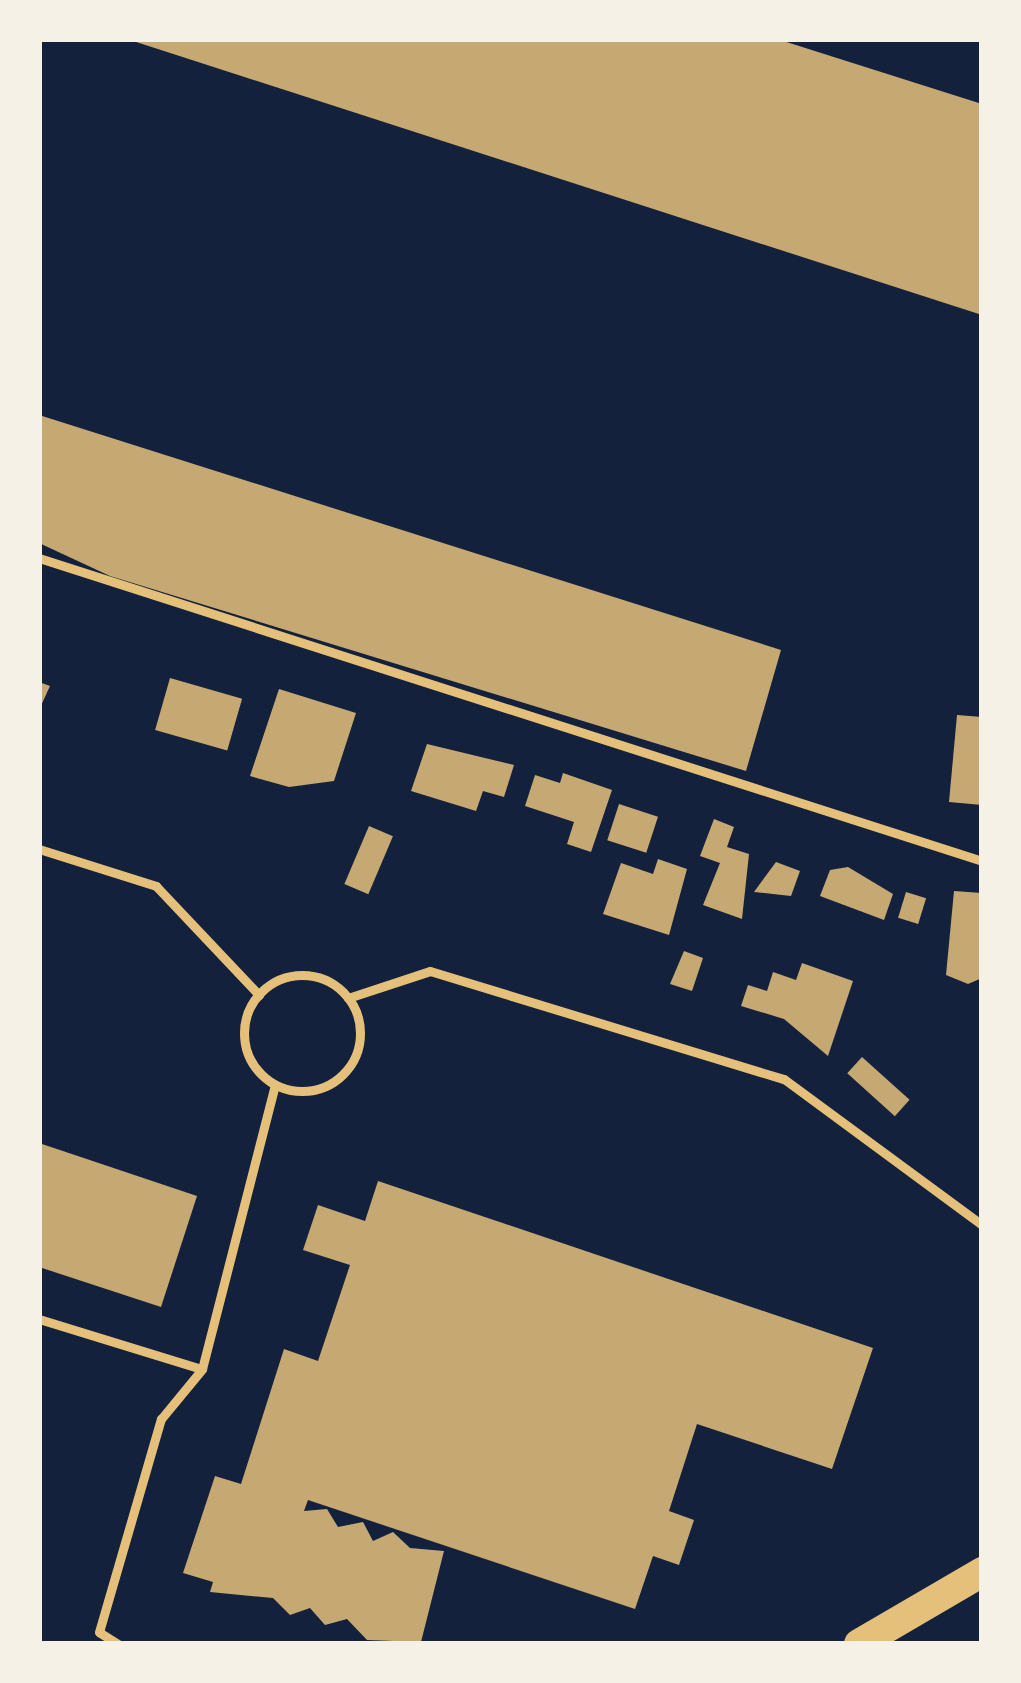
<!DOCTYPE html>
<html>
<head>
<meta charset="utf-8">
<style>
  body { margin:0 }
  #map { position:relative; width:1021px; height:1683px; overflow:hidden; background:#14213d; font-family:Inter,sans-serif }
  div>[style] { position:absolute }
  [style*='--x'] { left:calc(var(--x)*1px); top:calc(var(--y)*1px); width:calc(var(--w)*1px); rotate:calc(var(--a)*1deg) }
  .building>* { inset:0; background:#c6a872; transform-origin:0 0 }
  .service>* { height:9px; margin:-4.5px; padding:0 4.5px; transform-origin:4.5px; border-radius:4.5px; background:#e5c07b }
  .service>.ring { margin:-4.5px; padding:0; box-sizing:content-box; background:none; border:9px solid #e5c07b; border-radius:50% }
  .primary>* { height:30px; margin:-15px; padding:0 15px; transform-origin:15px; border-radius:15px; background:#e5c07b }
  span { translate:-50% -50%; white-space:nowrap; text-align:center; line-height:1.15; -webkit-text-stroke:12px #f6f1e7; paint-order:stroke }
  .frame { position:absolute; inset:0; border:42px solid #f6f1e7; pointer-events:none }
</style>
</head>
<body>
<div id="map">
  <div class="building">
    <i style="clip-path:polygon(777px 39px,982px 104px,982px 315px,130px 40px)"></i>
    <i style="clip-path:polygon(39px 415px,781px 650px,746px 771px,110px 576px,39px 543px)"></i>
    <i style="left:170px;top:678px;width:75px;height:54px;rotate:16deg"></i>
    <i style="clip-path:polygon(39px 682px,50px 686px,39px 710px)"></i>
    <i style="clip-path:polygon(279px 689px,356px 713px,334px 781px,289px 787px,250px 776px)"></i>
    <i style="clip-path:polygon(957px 715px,982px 717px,982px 805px,949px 802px)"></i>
    <i style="clip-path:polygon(427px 744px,514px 765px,504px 797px,483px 791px,476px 811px,411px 791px)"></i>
    <i style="clip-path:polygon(563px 773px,612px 790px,591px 852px,567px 844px,574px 822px,525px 806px,535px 775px,560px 783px)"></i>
    <i style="left:619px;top:804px;width:41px;height:38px;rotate:18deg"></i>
    <i style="clip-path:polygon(714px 819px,734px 827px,727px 847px,749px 854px,742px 919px,703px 905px,720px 863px,700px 856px)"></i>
    <i style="left:369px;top:826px;width:26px;height:63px;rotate:23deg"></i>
    <i style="clip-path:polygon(658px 859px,687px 869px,669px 935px,603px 914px,621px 863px,653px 874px)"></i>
    <i style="clip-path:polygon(776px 862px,800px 871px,791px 896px,754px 892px)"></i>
    <i style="clip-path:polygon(848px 867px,893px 894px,884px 920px,820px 896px,830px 870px)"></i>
    <i style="clip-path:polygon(954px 891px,982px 893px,982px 978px,968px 984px,946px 975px)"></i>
    <i style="left:906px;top:892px;width:21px;height:27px;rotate:17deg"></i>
    <i style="clip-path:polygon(684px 951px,703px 958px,692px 991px,670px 984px)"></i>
    <i style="clip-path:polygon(802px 963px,853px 981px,828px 1056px,784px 1019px,741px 1006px,748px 985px,767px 991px,773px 972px,796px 980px)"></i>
    <i style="left:862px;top:1057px;width:64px;height:22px;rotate:42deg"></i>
    <i style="clip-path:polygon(39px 1143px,197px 1196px,161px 1307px,39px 1267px)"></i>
    <i style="clip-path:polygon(378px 1181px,873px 1348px,832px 1469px,697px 1424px,669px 1511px,694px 1520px,679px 1565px,653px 1556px,635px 1609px,308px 1500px,304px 1511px,327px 1509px,338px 1527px,363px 1522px,373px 1541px,393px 1532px,410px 1548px,444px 1551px,421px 1642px,367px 1640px,347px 1619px,325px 1625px,310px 1608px,290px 1615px,273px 1598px,210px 1592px,213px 1582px,183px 1573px,215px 1476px,241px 1484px,284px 1349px,318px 1361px,350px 1265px,303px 1250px,318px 1205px,365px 1221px)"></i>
  </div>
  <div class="service">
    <i style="--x:39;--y:558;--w:990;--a:17.81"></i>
    <i style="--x:39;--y:849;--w:123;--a:17.5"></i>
    <i style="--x:156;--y:886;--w:150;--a:46.6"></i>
    <i class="ring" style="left:244px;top:975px;width:107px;height:107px"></i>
    <i style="--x:348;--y:998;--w:86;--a:-18.2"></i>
    <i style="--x:430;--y:971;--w:370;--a:17"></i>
    <i style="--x:784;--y:1079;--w:246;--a:36.4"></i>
    <i style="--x:39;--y:1319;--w:170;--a:17.1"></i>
    <i style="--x:202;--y:1369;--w:293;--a:-75.6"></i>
    <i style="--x:118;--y:1644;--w:22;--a:-148"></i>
    <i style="--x:99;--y:1632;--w:222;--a:-73.8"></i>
    <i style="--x:161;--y:1419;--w:65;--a:-50.6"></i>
  </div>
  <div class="primary">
    <i style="--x:859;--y:1644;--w:143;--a:-30.3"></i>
  </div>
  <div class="frame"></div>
</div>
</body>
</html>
